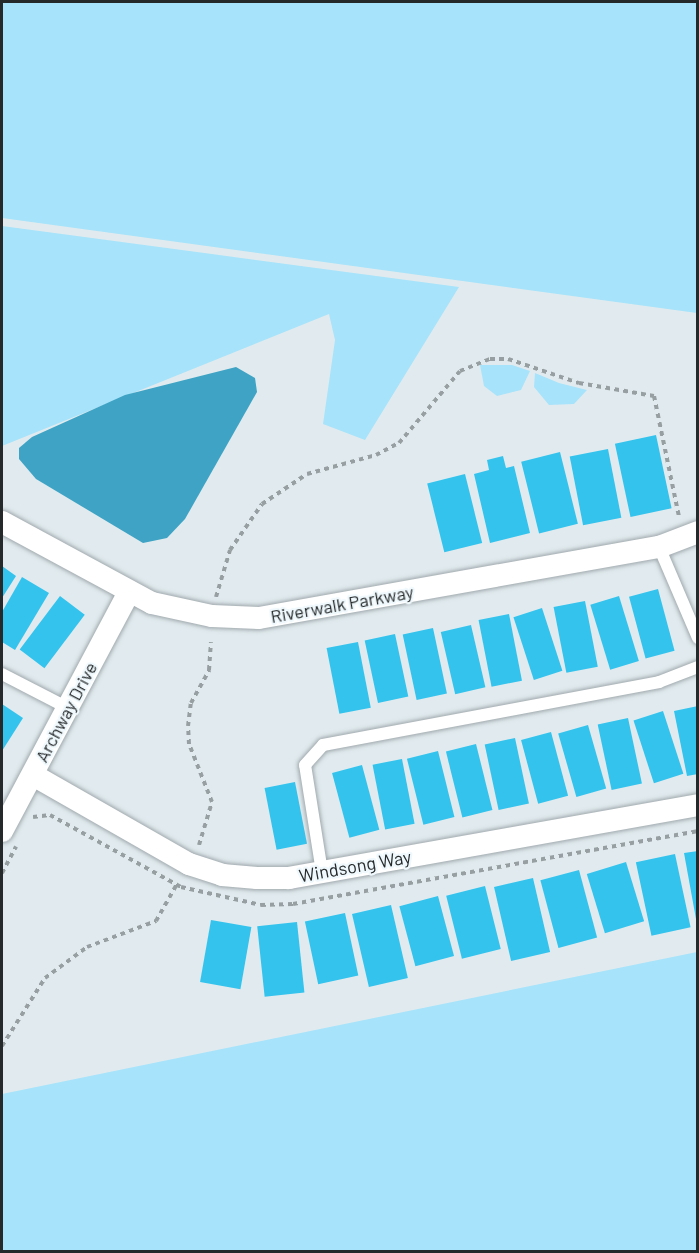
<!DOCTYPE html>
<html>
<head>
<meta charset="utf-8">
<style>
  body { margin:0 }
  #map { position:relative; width:699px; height:1253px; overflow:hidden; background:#e1ebef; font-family:Barlow,sans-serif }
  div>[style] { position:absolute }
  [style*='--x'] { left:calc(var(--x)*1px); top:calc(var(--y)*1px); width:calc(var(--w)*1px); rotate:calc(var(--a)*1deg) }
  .green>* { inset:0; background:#a7e3fa }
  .water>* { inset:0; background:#3ea3c4 }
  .building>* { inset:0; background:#34c3ed; transform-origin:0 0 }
  .path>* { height:4px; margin-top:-2px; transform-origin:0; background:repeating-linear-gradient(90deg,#979fa2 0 4.5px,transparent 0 9px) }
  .roads { filter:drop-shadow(0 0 2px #a0a9ad) drop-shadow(0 0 2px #a0a9ad) }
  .service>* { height:12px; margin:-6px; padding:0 6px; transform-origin:6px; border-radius:6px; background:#fff }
  .minor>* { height:22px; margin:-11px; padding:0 11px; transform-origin:11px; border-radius:11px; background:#fff }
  span { translate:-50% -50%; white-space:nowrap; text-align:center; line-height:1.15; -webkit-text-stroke:4.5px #eff8fc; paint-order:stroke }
  .street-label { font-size:18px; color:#25292a }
  .frame { position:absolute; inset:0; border:3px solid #25292a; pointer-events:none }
</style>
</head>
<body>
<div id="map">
  <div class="green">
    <i style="clip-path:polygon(2px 2px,697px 2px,697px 313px,2px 218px)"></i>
    <i style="clip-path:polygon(2px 226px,459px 287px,365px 440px,323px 424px,335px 340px,329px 314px,2px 446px)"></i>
    <i style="clip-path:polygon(480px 365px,512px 365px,530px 371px,521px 390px,497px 396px,484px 386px)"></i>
    <i style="clip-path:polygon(535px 373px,559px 383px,587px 390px,574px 404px,549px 405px,534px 387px)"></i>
    <i style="clip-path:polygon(697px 952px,697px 1251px,2px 1251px,2px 1094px)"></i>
  </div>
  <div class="water">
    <i style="clip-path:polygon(236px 367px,255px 378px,257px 392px,185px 519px,167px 538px,143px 543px,36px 479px,19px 459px,19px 448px,32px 437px,125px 395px)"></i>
  </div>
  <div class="building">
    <i style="left:656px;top:435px;width:75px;height:42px;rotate:78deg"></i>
    <i style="left:608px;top:449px;width:70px;height:39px;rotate:79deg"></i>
    <i style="left:560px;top:452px;width:74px;height:40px;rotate:76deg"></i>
    <i style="clip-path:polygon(503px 456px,506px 468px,514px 466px,530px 533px,490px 543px,474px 474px,489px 470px,487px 460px)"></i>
    <i style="left:465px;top:474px;width:71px;height:39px;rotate:76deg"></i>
    <i style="clip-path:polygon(2px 566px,16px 576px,2px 598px)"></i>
    <i style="clip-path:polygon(22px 577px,49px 593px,15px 650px,2px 642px,2px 612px)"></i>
    <i style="left:658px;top:589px;width:64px;height:30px;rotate:75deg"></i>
    <i style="left:60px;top:596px;width:31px;height:67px;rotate:37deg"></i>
    <i style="left:619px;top:596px;width:68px;height:30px;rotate:73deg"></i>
    <i style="left:585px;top:601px;width:67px;height:32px;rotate:79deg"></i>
    <i style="left:542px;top:608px;width:66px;height:30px;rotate:72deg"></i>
    <i style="left:509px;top:614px;width:68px;height:31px;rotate:79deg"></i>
    <i style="left:471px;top:625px;width:64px;height:31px;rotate:77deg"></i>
    <i style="left:433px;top:628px;width:67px;height:31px;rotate:78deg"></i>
    <i style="left:395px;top:634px;width:64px;height:31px;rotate:78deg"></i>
    <i style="left:358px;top:642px;width:67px;height:32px;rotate:79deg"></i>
    <i style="clip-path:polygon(2px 704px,23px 718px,2px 751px)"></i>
    <i style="clip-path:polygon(698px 706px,698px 774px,687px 776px,674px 711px)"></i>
    <i style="left:663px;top:711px;width:66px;height:31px;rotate:72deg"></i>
    <i style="left:628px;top:718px;width:67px;height:31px;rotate:78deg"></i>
    <i style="left:588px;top:725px;width:66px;height:31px;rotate:74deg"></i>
    <i style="left:551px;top:732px;width:66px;height:31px;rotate:75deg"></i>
    <i style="left:515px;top:738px;width:67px;height:31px;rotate:78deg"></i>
    <i style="left:476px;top:744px;width:68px;height:31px;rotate:76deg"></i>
    <i style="left:438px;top:751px;width:68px;height:32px;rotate:76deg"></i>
    <i style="left:402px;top:759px;width:66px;height:30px;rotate:79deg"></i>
    <i style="left:362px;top:765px;width:67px;height:31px;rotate:75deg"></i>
    <i style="left:295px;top:782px;width:63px;height:31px;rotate:79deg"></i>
    <i style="clip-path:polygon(698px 851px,698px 918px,696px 919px,684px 853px)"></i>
    <i style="left:675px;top:854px;width:75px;height:40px;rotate:78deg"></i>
    <i style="left:626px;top:862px;width:62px;height:41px;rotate:73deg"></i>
    <i style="left:579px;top:870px;width:70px;height:40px;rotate:75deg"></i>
    <i style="left:533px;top:878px;width:76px;height:40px;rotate:77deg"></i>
    <i style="left:485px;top:886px;width:65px;height:40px;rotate:76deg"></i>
    <i style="left:438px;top:896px;width:62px;height:40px;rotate:75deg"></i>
    <i style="left:391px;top:905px;width:75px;height:40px;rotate:77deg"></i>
    <i style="left:345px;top:913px;width:64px;height:41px;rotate:78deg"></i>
    <i style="left:211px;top:920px;width:41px;height:63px;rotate:10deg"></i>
    <i style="left:297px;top:922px;width:71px;height:40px;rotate:84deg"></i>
  </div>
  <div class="path">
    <i style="--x:216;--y:597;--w:49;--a:-73.4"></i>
    <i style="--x:230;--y:550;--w:56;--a:-55.2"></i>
    <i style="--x:262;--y:504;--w:54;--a:-33.7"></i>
    <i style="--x:307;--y:474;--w:72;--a:-15.4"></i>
    <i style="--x:376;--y:455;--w:26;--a:-28"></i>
    <i style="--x:399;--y:443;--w:94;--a:-49.7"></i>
    <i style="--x:460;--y:371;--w:32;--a:-22"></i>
    <i style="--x:490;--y:359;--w:18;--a:0"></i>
    <i style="--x:508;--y:359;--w:75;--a:18.7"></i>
    <i style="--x:579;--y:383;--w:76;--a:9.8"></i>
    <i style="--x:654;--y:396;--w:124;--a:78.3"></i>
    <i style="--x:33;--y:817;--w:17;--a:-7"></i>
    <i style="--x:50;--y:815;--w:149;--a:28.8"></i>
    <i style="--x:181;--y:887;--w:82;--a:12.7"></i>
    <i style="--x:261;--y:905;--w:32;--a:-2"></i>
    <i style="--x:293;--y:904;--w:412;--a:-10.2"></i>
    <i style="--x:199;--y:845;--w:45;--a:-73.2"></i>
    <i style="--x:212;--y:802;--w:62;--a:-111.6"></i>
    <i style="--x:189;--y:744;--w:18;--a:-93"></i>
    <i style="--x:188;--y:726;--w:23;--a:-83"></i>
    <i style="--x:191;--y:703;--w:38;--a:-61"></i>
    <i style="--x:209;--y:670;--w:28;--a:-86"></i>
    <i style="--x:2;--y:873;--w:30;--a:-62"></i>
    <i style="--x:2;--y:1046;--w:80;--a:-57.7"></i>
    <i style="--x:45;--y:978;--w:52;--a:-36.4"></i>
    <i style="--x:87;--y:947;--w:74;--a:-20.6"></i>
    <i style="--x:156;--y:921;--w:43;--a:-60.4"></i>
  </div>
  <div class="roads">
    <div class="service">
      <i style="--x:659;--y:547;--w:99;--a:66.8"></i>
      <i style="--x:2;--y:674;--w:74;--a:27.3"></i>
      <i style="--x:322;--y:872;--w:108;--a:-99"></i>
      <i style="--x:305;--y:765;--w:27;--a:-48"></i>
      <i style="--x:323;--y:745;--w:342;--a:-10.6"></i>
      <i style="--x:659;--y:682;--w:42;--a:-21"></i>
    </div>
    <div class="minor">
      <i style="--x:2;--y:522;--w:170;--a:28.4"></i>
      <i style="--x:152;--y:603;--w:61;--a:12.2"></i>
      <i style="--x:212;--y:616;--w:47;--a:2.4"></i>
      <i style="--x:259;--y:618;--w:406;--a:-10.1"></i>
      <i style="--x:659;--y:547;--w:42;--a:-21"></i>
      <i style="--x:33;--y:775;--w:180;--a:29.7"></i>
      <i style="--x:189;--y:864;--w:35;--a:18"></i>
      <i style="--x:222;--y:875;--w:35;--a:5"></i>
      <i style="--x:257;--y:878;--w:32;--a:0"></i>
      <i style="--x:289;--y:878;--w:415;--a:-10.1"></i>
      <i style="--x:2;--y:831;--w:271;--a:-62"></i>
    </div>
  </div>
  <div class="street-label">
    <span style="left:342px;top:604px;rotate:-10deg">Riverwalk Parkway</span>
    <span style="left:66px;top:712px;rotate:-62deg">Archway Drive</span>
    <span style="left:355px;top:866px;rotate:-10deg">Windsong Way</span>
  </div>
  <div class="frame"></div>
</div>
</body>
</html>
